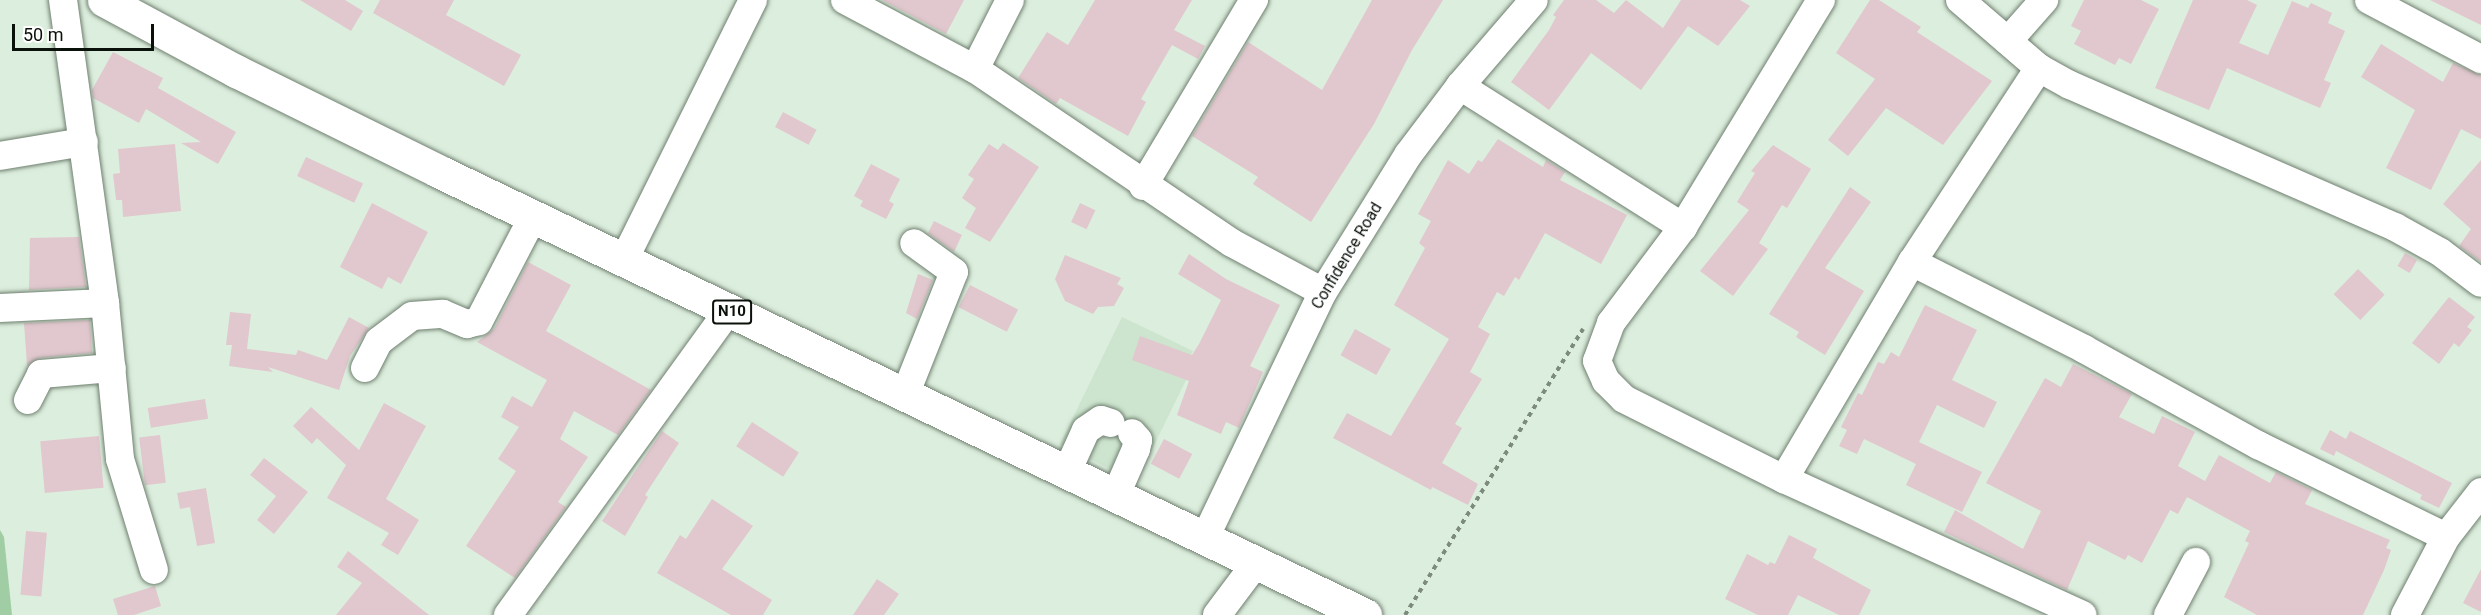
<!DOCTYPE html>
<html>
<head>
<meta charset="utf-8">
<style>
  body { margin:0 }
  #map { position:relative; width:2481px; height:615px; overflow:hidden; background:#dceedd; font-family:Roboto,sans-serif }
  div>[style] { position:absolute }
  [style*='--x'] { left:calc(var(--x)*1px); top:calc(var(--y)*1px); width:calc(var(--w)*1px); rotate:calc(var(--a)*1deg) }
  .built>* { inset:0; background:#cde5ce }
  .green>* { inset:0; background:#a1cda5 }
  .building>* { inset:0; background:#e1c8ce; transform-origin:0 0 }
  .path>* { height:4px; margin-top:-2px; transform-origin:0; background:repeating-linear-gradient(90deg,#7d8a7e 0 4.5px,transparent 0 9px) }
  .roads { filter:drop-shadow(0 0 2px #6f7f70) drop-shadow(0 0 2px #6f7f70) }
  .minor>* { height:28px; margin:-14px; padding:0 14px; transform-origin:14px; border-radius:14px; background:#fff }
  .major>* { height:33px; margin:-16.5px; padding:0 16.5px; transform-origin:16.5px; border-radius:16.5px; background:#fff }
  span { translate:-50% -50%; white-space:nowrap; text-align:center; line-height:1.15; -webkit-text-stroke:4.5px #fff; paint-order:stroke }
  .shield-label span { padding:2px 4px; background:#fff; border:2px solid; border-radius:4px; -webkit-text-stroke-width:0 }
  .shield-label { font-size:15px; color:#0a100a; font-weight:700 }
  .street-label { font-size:16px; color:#0a100a }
  .scale { position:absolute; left:12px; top:24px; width:142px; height:27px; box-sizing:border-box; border:3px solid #0a100a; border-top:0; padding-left:8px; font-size:18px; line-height:21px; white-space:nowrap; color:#0a100a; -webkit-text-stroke:4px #fff; paint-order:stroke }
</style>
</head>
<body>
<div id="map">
  <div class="built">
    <i style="clip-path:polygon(1122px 317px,1193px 351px,1180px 377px,1186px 380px,1136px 482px,1060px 444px)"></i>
  </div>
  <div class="green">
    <i style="clip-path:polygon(0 530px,4px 537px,12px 615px,0 615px)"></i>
  </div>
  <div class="building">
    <i style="clip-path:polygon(300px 0,345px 0,363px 11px,351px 31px)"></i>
    <i style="clip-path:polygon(380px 0,454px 0,446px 15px,521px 55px,504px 86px,373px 13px)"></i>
    <i style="clip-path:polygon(882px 0,964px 0,946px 34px)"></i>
    <i style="clip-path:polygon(1095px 0,1192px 0,1174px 30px,1205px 46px,1198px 59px,1172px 45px,1141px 99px,1146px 102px,1128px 136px,1060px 98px,1056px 104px,1018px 78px,1047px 32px,1068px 45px)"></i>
    <i style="clip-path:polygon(1372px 0,1443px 0,1412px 50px,1374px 124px,1311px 222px,1253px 184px,1258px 177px,1192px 136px,1248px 42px,1322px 90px)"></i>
    <i style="clip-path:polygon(1564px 0,1596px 0,1614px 13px,1626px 0,1663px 28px,1681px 0,1740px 0,1750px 6px,1718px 46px,1688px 26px,1641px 90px,1591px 53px,1549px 110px,1511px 82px,1549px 30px,1556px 17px,1553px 15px)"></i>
    <i style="clip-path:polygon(1870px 0,1879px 0,1921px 27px,1917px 32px,1992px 81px,1943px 145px,1886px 108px,1848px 156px,1828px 140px,1875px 79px,1836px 53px)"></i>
    <i style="clip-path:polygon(2084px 0,2141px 0,2159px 9px,2131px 64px,2119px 58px,2115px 65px,2074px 44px,2081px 31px,2071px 26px)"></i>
    <i style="clip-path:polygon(2193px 0,2247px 0,2257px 5px,2239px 43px,2268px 55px,2292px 1px,2308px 8px,2311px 3px,2332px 13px,2328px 23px,2345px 31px,2324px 80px,2331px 83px,2320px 108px,2227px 68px,2209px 110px,2155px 88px)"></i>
    <i style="clip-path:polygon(2430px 0,2481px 0,2481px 25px)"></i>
    <i style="clip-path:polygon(2381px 44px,2443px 82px,2453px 63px,2481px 75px,2481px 139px,2461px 129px,2431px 190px,2386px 168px,2415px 110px,2361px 77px)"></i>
    <i style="clip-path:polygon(113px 52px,163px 78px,158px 88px,236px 132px,218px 164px,181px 143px,201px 142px,146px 109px,139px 123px,93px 98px,92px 90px)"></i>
    <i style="left:783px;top:112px;width:38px;height:17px;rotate:28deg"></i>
    <i style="clip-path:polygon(1498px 139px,1543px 167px,1546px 160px,1565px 172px,1560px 180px,1627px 215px,1601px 264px,1545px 233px,1519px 280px,1515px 277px,1504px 296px,1497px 292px,1478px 327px,1490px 334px,1470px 372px,1482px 379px,1455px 424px,1462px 428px,1442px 463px,1478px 484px,1468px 505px,1432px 487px,1431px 490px,1333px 438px,1347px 413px,1391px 436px,1449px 339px,1394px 305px,1425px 248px,1419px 243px,1431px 221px,1418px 214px,1448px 160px,1469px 174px,1478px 160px,1482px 162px)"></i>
    <i style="clip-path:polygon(1003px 143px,1039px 167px,990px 242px,965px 228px,976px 208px,962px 198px,974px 179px,968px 175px,989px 144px,998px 150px)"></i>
    <i style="clip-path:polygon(175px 144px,181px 211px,123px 217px,122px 200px,116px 200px,113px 174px,120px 173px,118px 149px)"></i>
    <i style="clip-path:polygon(1773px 145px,1811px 169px,1787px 208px,1782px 205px,1759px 243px,1768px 249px,1733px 296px,1700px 271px,1749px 210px,1737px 202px,1755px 173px,1751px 171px)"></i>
    <i style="left:306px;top:157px;width:63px;height:21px;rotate:25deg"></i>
    <i style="clip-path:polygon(2481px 160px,2481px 262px,2459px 246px,2471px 229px,2443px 204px)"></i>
    <i style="clip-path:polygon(871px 164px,900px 179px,889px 201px,894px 204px,886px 219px,860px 206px,863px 201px,854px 196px)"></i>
    <i style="clip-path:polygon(1850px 187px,1871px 202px,1825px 268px,1864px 291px,1825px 355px,1796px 337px,1799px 332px,1769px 314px)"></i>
    <i style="clip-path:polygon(372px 203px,428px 232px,401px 284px,388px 277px,382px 289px,340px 267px)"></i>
    <i style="left:1080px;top:203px;width:17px;height:21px;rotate:25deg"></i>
    <i style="clip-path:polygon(934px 221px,962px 235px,954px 252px,928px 233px)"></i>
    <i style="clip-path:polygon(79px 237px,86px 287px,29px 290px,30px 238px)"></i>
    <i style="left:2405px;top:253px;width:14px;height:15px;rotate:30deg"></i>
    <i style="clip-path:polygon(1189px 254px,1226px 279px,1280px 305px,1250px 366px,1263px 372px,1239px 428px,1226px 422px,1221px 434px,1177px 415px,1189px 381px,1132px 360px,1140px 336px,1192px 355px,1199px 344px,1221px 300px,1178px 274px)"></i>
    <i style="clip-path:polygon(1065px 255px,1121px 278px,1117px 284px,1124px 288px,1114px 306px,1098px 307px,1093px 314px,1065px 301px,1055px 279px)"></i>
    <i style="clip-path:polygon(528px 262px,571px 285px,546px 331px,651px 390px,618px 435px,574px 411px,560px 439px,588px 457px,558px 502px,566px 507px,515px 578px,466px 546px,516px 471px,498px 459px,519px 427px,501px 417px,512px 396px,532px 407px,547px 380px,477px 342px,494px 329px)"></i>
    <i style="left:2358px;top:269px;width:37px;height:35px;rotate:44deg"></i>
    <i style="clip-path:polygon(918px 274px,933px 280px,917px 319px,906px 313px)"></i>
    <i style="left:970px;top:285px;width:54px;height:25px;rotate:27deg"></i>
    <i style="clip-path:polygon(2449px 297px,2475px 317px,2467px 327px,2472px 330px,2459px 347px,2454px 343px,2439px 364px,2412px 343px)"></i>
    <i style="clip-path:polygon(1925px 305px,1977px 330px,1952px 380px,1997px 402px,1984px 428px,1937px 405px,1919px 442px,1982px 472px,1962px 512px,1906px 485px,1916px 464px,1864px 439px,1857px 454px,1839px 446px,1847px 430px,1841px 427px,1858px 393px,1862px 395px,1878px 362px,1884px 364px,1891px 352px,1899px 357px)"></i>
    <i style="clip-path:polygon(230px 312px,251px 314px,247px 349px,296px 355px,298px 350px,327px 360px,349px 317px,369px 328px,350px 356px,339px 390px,268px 367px,273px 372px,229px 366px,232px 345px,226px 345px)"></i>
    <i style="clip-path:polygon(90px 320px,92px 353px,40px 358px,27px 366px,24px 323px)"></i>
    <i style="left:1355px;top:329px;width:41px;height:30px;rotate:29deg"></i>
    <i style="clip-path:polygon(2073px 364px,2132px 394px,2119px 417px,2154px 434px,2162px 416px,2195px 432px,2178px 466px,2205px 481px,2219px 455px,2270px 483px,2276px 472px,2312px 490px,2305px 504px,2390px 540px,2386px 548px,2391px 550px,2384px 570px,2363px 615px,2257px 615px,2224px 597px,2249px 543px,2245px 541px,2250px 531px,2187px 497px,2178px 514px,2170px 510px,2142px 563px,2128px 555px,2125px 560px,2088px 541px,2067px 590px,1944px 532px,1955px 510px,2023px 549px,2041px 511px,1986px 483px,2045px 378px,2061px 387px)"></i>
    <i style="left:205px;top:399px;width:20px;height:58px;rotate:81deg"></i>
    <i style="clip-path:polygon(384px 403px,426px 426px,386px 499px,419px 520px,398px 555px,381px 545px,389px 533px,327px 498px,346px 465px,317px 438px,312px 444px,293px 426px,311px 407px,359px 450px)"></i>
    <i style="left:752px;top:422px;width:56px;height:29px;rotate:33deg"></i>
    <i style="clip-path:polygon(2330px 430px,2346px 439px,2350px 431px,2452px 483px,2439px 508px,2420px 499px,2422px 495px,2336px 451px,2334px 456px,2320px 449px)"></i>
    <i style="clip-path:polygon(662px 431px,679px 443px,645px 495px,648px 497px,625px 536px,602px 521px)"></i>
    <i style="left:160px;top:435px;width:48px;height:21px;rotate:83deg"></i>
    <i style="left:99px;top:436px;width:52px;height:59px;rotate:85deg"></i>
    <i style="left:1164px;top:439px;width:32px;height:28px;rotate:28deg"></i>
    <i style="clip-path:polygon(264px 458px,308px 492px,274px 534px,257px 520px,276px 496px,250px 475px)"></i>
    <i style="clip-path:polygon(206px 488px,215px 543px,197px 546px,190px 507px,180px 509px,177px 493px)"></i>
    <i style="clip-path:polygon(712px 499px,753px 526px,722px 569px,772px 600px,763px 615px,731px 615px,657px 573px,680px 535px,686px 539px)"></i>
    <i style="left:26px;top:531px;width:21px;height:64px;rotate:5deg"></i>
    <i style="clip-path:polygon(1789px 535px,1817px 549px,1813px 558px,1871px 590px,1859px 615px,1839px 615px,1798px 595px,1788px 615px,1758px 615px,1725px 599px,1747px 554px,1768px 565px,1770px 562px,1775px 564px)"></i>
    <i style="clip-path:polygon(348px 551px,429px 615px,336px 615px,362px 583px,337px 567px)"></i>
    <i style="clip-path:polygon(2481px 569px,2481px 612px,2463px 603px)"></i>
    <i style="clip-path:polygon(877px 579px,899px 594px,884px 615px,853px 615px)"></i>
    <i style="clip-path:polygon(155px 586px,161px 606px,134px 615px,118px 615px,113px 599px)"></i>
  </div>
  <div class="path">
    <i style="--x:1405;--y:615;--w:337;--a:-58.1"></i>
  </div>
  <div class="roads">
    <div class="minor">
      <i style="--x:63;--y:0;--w:306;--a:82.1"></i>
      <i style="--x:105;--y:303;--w:157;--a:84.5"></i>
      <i style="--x:120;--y:459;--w:116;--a:73"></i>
      <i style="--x:845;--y:0;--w:147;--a:28"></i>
      <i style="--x:975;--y:69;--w:310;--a:34.1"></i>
      <i style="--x:1232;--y:243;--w:103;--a:28.3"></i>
      <i style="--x:1821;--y:0;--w:266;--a:121.3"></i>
      <i style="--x:1683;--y:227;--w:120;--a:126.9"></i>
      <i style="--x:1611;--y:323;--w:40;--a:110.2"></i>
      <i style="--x:1597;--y:361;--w:22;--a:66"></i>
      <i style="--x:1606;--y:381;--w:25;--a:45"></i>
      <i style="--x:1624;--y:399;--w:179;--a:26.6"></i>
      <i style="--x:1784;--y:479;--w:328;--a:24.5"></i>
      <i style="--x:1960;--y:0;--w:104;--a:40.7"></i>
      <i style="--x:2039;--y:68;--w:35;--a:29"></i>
      <i style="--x:2070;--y:85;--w:355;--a:23.6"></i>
      <i style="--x:2395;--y:227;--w:51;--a:29.1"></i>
      <i style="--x:2440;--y:252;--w:51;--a:37.1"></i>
      <i style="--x:2369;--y:0;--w:127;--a:27.8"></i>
      <i style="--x:2008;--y:41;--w:55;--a:-48.7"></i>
      <i style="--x:975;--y:69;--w:77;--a:-63.1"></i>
      <i style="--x:1460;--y:86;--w:264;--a:32.3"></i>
      <i style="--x:0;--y:156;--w:85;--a:-9.5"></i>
      <i style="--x:1143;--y:186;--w:217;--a:-59.2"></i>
      <i style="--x:624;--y:260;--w:290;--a:-63.6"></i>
      <i style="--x:1912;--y:262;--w:193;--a:26.8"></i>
      <i style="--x:2084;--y:349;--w:199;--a:28.9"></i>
      <i style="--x:2258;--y:445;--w:209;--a:26.1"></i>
      <i style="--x:0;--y:308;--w:105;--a:-2.7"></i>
      <i style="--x:365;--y:368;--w:30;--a:-63"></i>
      <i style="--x:379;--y:341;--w:41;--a:-37.1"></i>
      <i style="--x:412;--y:316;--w:31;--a:-4"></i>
      <i style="--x:443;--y:314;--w:26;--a:23"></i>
      <i style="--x:467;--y:324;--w:12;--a:-14"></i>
      <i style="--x:479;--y:321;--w:117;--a:-62.6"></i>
      <i style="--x:905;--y:395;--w:132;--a:-68.3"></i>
      <i style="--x:954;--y:272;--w:49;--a:-144.1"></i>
      <i style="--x:28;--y:400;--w:29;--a:-63"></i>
      <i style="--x:41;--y:374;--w:71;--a:-4.8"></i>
      <i style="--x:1066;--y:474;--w:48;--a:-65.6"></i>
      <i style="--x:1086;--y:430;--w:18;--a:-34"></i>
      <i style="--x:1101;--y:420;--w:10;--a:17"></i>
      <i style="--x:1784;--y:479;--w:252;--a:-59.5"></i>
      <i style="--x:1912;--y:262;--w:232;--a:-56.8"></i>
      <i style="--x:1115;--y:497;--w:52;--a:-66.4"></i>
      <i style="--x:1136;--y:449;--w:9;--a:-77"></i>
      <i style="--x:1138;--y:440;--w:9;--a:-131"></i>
      <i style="--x:1204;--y:540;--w:275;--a:-64.4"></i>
      <i style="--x:1323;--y:292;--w:161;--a:-58.2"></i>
      <i style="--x:1408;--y:155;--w:86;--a:-53"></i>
      <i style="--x:1460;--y:86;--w:113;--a:-49.3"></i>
      <i style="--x:508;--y:615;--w:377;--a:-54.1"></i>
      <i style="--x:1217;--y:615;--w:65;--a:-53.1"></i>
      <i style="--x:2168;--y:615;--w:60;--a:-62.2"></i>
      <i style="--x:2405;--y:615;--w:88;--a:-62.3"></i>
      <i style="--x:2446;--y:537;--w:57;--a:-52.1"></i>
    </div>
    <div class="major">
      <i style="--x:104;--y:0;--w:150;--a:28.3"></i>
      <i style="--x:236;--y:71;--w:225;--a:26.3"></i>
      <i style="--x:438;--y:171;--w:1028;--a:25.59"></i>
    </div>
  </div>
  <div class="shield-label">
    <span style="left:732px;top:312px">N10</span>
  </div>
  <div class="street-label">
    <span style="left:1347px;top:256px;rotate:-59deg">Confidence Road</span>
  </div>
  <div class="scale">50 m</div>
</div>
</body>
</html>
